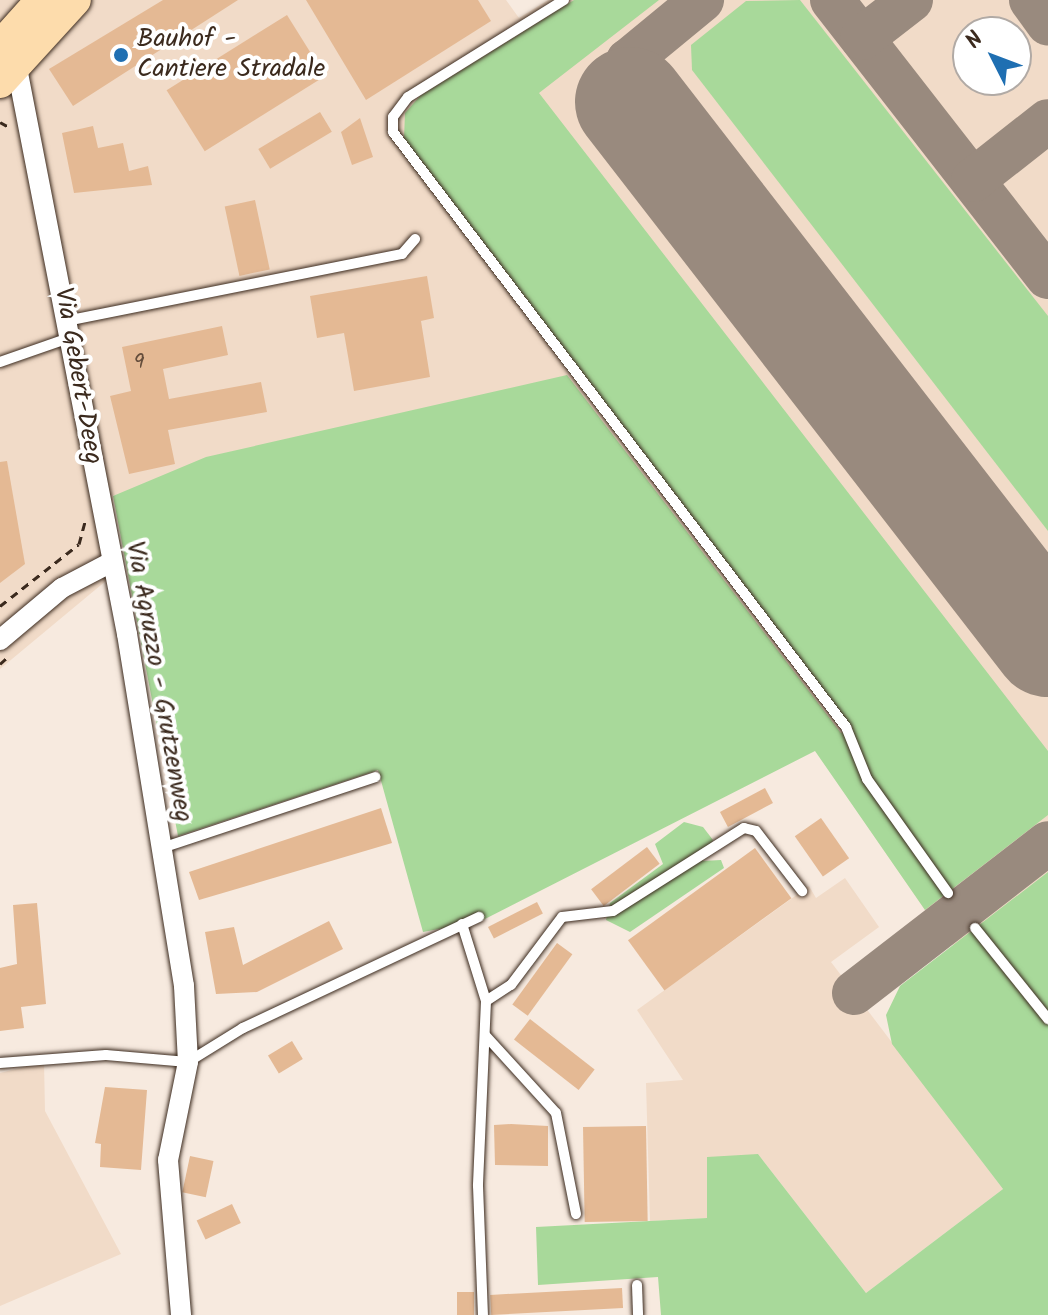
<!DOCTYPE html>
<html>
<head>
<meta charset="utf-8">
<style>
  body { margin:0 }
  #map { position:relative; width:1048px; height:1315px; overflow:hidden; background:#f7eadf; font-family:Kalam,sans-serif }
  div>[style] { position:absolute }
  [style*='--x'] { left:calc(var(--x)*1px); top:calc(var(--y)*1px); width:calc(var(--w)*1px); rotate:calc(var(--a)*1deg) }
  .built>* { inset:0; background:#f1dbc8 }
  .green>* { inset:0; background:#a8d99a }
  .taxiway>* { height:44px; margin:-22px; padding:0 22px; transform-origin:22px; border-radius:22px; background:#998a7e }
  .runway>* { height:110px; margin:-55px; padding:0 55px; transform-origin:55px; border-radius:55px; background:#998a7e }
  .building>* { inset:0; background:#e4b994; transform-origin:0 0 }
  .path>* { height:3px; margin-top:-1.5px; transform-origin:0; background:repeating-linear-gradient(90deg,#3b2a1e 0 8px,transparent 0 14px) }
  .roads { filter:drop-shadow(0 0 2px #3b2a1e) drop-shadow(0 0 2px #3b2a1e) }
  .service>* { height:10px; margin:-5px; padding:0 5px; transform-origin:5px; border-radius:5px; background:#fff }
  .minor>* { height:20px; margin:-10px; padding:0 10px; transform-origin:10px; border-radius:10px; background:#fff }
  .primary>* { height:32px; margin:-16px; padding:0 16px; transform-origin:16px; border-radius:16px; background:#fddcac }
  .dots>* { width:22px; height:22px; translate:-50% -50%; box-sizing:border-box; border:4px solid #fff; border-radius:50% }
  span { translate:-50% -50%; white-space:nowrap; text-align:center; line-height:1.15; -webkit-text-stroke:8px #fff; paint-order:stroke }
  .number-label { font-size:22px; color:#654e3c }
  .number-label span { -webkit-text-stroke-width:0 }
  .poi-label { font-size:26px; color:#3b2a1e }
  .left { translate:0 -50%; text-align:left }
  .street-label { font-size:26px; color:#3b2a1e }
  .north { position:absolute; left:952px; top:16px; width:80px; height:80px; box-sizing:border-box; background:#fff; border:2px solid #b1aaa5; border-radius:50%; rotate:312deg; font-size:22px; font-weight:700; line-height:32px; text-align:center; color:#3b2a1e }
  .north::after { content:''; display:block; margin:auto; width:28px; height:36px; background:#1f6fb2; clip-path:polygon(50% 0,100% 100%,50% 72%,0 100%) }
</style>
</head>
<body>
<div id="map">
  <div class="built">
    <i style="clip-path:polygon(evenodd,0 0,506px 0,519px 18px,548px 0,1048px 0,1048px 1064px,925px 910px,815px 750px,113px 495px,113px 575px,0 669px,0 0,968px 32px,1016px 32px,1016px 80px,968px 80px,968px 32px)"></i>
    <i style="clip-path:polygon(845px 878px,879px 927px,831px 962px,1003px 1189px,866px 1293px,758px 1154px,708px 1218px,650px 1221px,646px 1083px,683px 1080px,637px 1010px,809px 886px,816px 898px)"></i>
    <i style="clip-path:polygon(44px 1062px,45px 1111px,121px 1254px,0 1306px,0 1073px)"></i>
  </div>
  <div class="green">
    <i style="clip-path:polygon(574px 0,659px 0,539px 93px,1048px 751px,1048px 815px,925px 910px,815px 751px,481px 921px,423px 932px,378px 770px,178px 836px,113px 496px,206px 457px,567px 375px,841px 733px,852px 727px,404px 138px,405px 113px,420px 96px)"></i>
    <i style="clip-path:polygon(800px 0,1048px 316px,1048px 531px,692px 70px,691px 45px,746px 1px)"></i>
    <i style="clip-path:polygon(684px 822px,703px 827px,713px 840px,703px 861px,721px 860px,724px 868px,630px 932px,606px 920px,610px 903px,663px 864px,655px 844px)"></i>
    <i style="clip-path:polygon(1048px 872px,1048px 1315px,661px 1315px,658px 1277px,538px 1285px,536px 1227px,707px 1218px,707px 1157px,758px 1154px,866px 1293px,1003px 1189px,892px 1044px,886px 1015px,900px 986px)"></i>
  </div>
  <div class="taxiway">
    <i style="--x:832;--y:0;--w:351;--a:52.1"></i>
    <i style="--x:1031;--y:0;--w:29;--a:54"></i>
    <i style="--x:862;--y:38;--w:62;--a:-37.8"></i>
    <i style="--x:630;--y:102;--w:18;--a:-117"></i>
    <i style="--x:622;--y:86;--w:26;--a:-77"></i>
    <i style="--x:628;--y:61;--w:96;--a:-39.5"></i>
    <i style="--x:973;--y:180;--w:95;--a:-38.2"></i>
    <i style="--x:854;--y:993;--w:245;--a:-37.7"></i>
  </div>
  <div class="runway">
    <i style="--x:630;--y:102;--w:683;--a:52.26"></i>
  </div>
  <div class="building">
    <i style="clip-path:polygon(163px 0,238px 0,73px 106px,49px 69px)"></i>
    <i style="clip-path:polygon(306px 0,478px 0,491px 21px,366px 100px)"></i>
    <i style="left:287px;top:15px;width:72px;height:142px;rotate:58deg"></i>
    <i style="left:320px;top:112px;width:23px;height:72px;rotate:59deg"></i>
    <i style="clip-path:polygon(360px 118px,373px 157px,352px 165px,341px 132px)"></i>
    <i style="clip-path:polygon(93px 126px,98px 148px,123px 143px,129px 171px,148px 166px,152px 185px,74px 193px,62px 133px)"></i>
    <i style="left:255px;top:200px;width:71px;height:31px;rotate:78deg"></i>
    <i style="clip-path:polygon(427px 276px,434px 318px,421px 321px,430px 377px,354px 391px,344px 333px,317px 338px,310px 296px)"></i>
    <i style="clip-path:polygon(222px 326px,228px 355px,163px 369px,169px 399px,261px 382px,267px 412px,168px 430px,175px 464px,129px 474px,110px 396px,131px 391px,122px 347px)"></i>
    <i style="clip-path:polygon(7px 461px,25px 564px,0 583px,0 462px)"></i>
    <i style="left:765px;top:788px;width:17px;height:51px;rotate:62deg"></i>
    <i style="clip-path:polygon(381px 808px,392px 843px,199px 900px,189px 872px)"></i>
    <i style="left:821px;top:818px;width:49px;height:32px;rotate:55deg"></i>
    <i style="left:647px;top:847px;width:21px;height:70px;rotate:53deg"></i>
    <i style="left:755px;top:848px;width:62px;height:157px;rotate:54deg"></i>
    <i style="left:537px;top:902px;width:13px;height:55px;rotate:63deg"></i>
    <i style="clip-path:polygon(37px 903px,46px 1004px,21px 1007px,24px 1028px,0 1031px,0 968px,17px 964px,13px 905px)"></i>
    <i style="clip-path:polygon(329px 921px,343px 949px,257px 992px,216px 994px,205px 932px,234px 927px,243px 965px)"></i>
    <i style="left:557px;top:943px;width:19px;height:76px;rotate:36deg"></i>
    <i style="left:530px;top:1019px;width:82px;height:26px;rotate:38deg"></i>
    <i style="left:292px;top:1041px;width:21px;height:28px;rotate:59deg"></i>
    <i style="clip-path:polygon(105px 1087px,147px 1090px,141px 1170px,100px 1167px,101px 1144px,95px 1143px)"></i>
    <i style="clip-path:polygon(511px 1124px,548px 1126px,548px 1166px,495px 1165px,494px 1125px)"></i>
    <i style="left:646px;top:1126px;width:95px;height:63px;rotate:89deg"></i>
    <i style="left:190px;top:1156px;width:24px;height:37px;rotate:12deg"></i>
    <i style="left:232px;top:1204px;width:21px;height:39px;rotate:65deg"></i>
    <i style="left:622px;top:1288px;width:20px;height:132px;rotate:87deg"></i>
    <i style="left:457px;top:1292px;width:17px;height:23px"></i>
  </div>
  <div class="path">
    <i style="--x:0;--y:122;--w:10;--a:29"></i>
    <i style="--x:0;--y:606;--w:100;--a:-38.1"></i>
    <i style="--x:79;--y:544;--w:23;--a:-75"></i>
    <i style="--x:0;--y:664;--w:12;--a:-42"></i>
  </div>
  <div class="roads">
    <div class="service">
      <i style="--x:564;--y:0;--w:184;--a:148.1"></i>
      <i style="--x:408;--y:97;--w:25;--a:127"></i>
      <i style="--x:393;--y:117;--w:15;--a:90"></i>
      <i style="--x:393;--y:132;--w:748;--a:52.72"></i>
      <i style="--x:846;--y:727;--w:56;--a:68"></i>
      <i style="--x:867;--y:779;--w:140;--a:54.6"></i>
      <i style="--x:66;--y:321;--w:343;--a:-11.3"></i>
      <i style="--x:402;--y:254;--w:20;--a:-49"></i>
      <i style="--x:0;--y:362;--w:73;--a:-19.2"></i>
      <i style="--x:162;--y:848;--w:225;--a:-18.4"></i>
      <i style="--x:462;--y:924;--w:81;--a:72.7"></i>
      <i style="--x:486;--y:1001;--w:185;--a:92.5"></i>
      <i style="--x:478;--y:1186;--w:129;--a:87.8"></i>
      <i style="--x:975;--y:928;--w:117;--a:51.3"></i>
      <i style="--x:486;--y:1001;--w:30;--a:-33"></i>
      <i style="--x:511;--y:985;--w:85;--a:-53.1"></i>
      <i style="--x:562;--y:917;--w:51;--a:-6.7"></i>
      <i style="--x:613;--y:911;--w:155;--a:-32.4"></i>
      <i style="--x:744;--y:828;--w:12;--a:14"></i>
      <i style="--x:756;--y:831;--w:76;--a:52.5"></i>
      <i style="--x:485;--y:1035;--w:105;--a:47.7"></i>
      <i style="--x:556;--y:1113;--w:103;--a:78.8"></i>
      <i style="--x:0;--y:1063;--w:106;--a:-4.3"></i>
      <i style="--x:106;--y:1055;--w:82;--a:4.9"></i>
      <i style="--x:188;--y:1062;--w:65;--a:-31.7"></i>
      <i style="--x:243;--y:1028;--w:261;--a:-25.2"></i>
      <i style="--x:637;--y:1285;--w:30;--a:88"></i>
    </div>
    <div class="minor">
      <i style="--x:16;--y:63;--w:582;--a:79"></i>
      <i style="--x:127;--y:634;--w:357;--a:80.8"></i>
      <i style="--x:184;--y:986;--w:76;--a:87"></i>
      <i style="--x:188;--y:1062;--w:100;--a:101.5"></i>
      <i style="--x:168;--y:1160;--w:156;--a:85.2"></i>
      <i style="--x:0;--y:640;--w:81;--a:-40"></i>
      <i style="--x:62;--y:588;--w:52;--a:-27.6"></i>
    </div>
    <div class="primary">
      <i style="--x:0;--y:47;--w:63;--a:-48.2"></i>
      <i style="--x:0;--y:82;--w:111;--a:-47.6"></i>
    </div>
  </div>
  <div class="dots">
    <i style="left:121px;top:55px;background:#1f6fb2"></i>
  </div>
  <div class="number-label">
    <span style="left:139px;top:363px">9</span>
  </div>
  <div class="poi-label">
    <span class="left" style="left:137px;top:55px">Bauhof -<br>Cantiere Stradale</span>
  </div>
  <div class="street-label">
    <span style="left:77px;top:376px;rotate:80deg">Via Gebert-Deeg</span>
    <span style="left:158px;top:682px;rotate:80deg">Via Agruzzo - Grutzenweg</span>
  </div>
  <div class="north">N</div>
</div>
</body>
</html>
